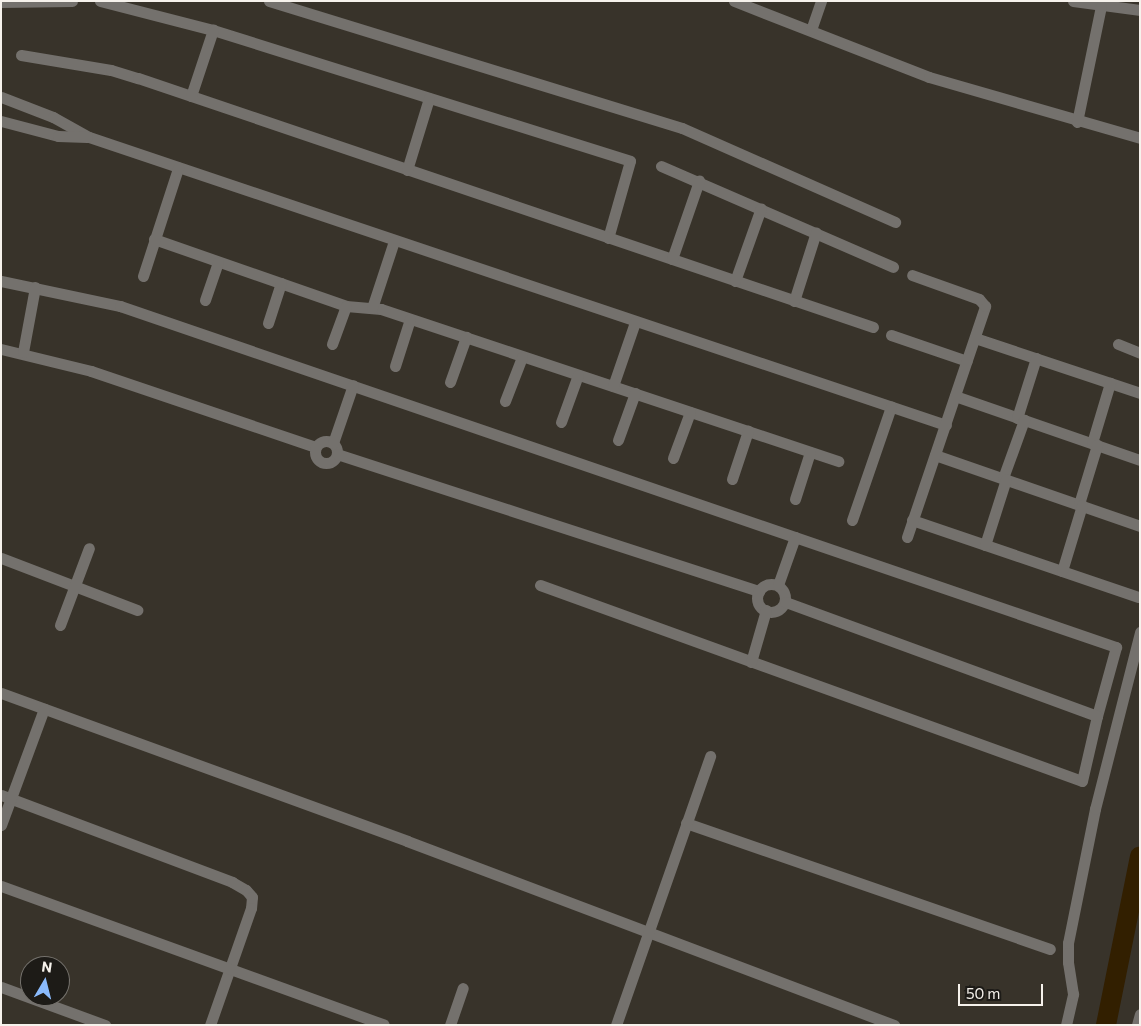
<!DOCTYPE html>
<html>
<head>
<meta charset="utf-8">
<style>
  body { margin:0 }
  #map { position:relative; width:1141px; height:1026px; overflow:hidden; background:#38332a; font-family:Commissioner,sans-serif }
  div>[style] { position:absolute }
  [style*='--x'] { left:calc(var(--x)*1px); top:calc(var(--y)*1px); width:calc(var(--w)*1px); rotate:calc(var(--a)*1deg) }
  .river>* { height:20px; margin:-10px; padding:0 10px; transform-origin:10px; border-radius:10px; background:#321f00 }
  .minor>* { height:11px; margin:-5.5px; padding:0 5.5px; transform-origin:5.5px; border-radius:5.5px; background:#74716d }
  .minor>.ring { margin:-5.5px; padding:0; box-sizing:content-box; background:none; border:11px solid #74716d; border-radius:50% }
  span { translate:-50% -50%; white-space:nowrap; text-align:center; line-height:1.15; -webkit-text-stroke:4px #1d1b17; paint-order:stroke }
  .frame { position:absolute; inset:0; border:2px solid #f6f2ec; pointer-events:none }
  .north { position:absolute; left:20px; top:956px; width:50px; height:50px; box-sizing:border-box; background:#1d1b17; border:1px solid #74716c; border-radius:50%; rotate:8deg; font-size:14px; font-weight:700; line-height:20px; text-align:center; color:#f6f2ec }
  .north::after { content:''; display:block; margin:auto; width:18px; height:22px; background:#8abafc; clip-path:polygon(50% 0,100% 100%,50% 72%,0 100%) }
  .scale { position:absolute; left:958px; top:984px; width:85px; height:22px; box-sizing:border-box; border:2px solid #f6f2ec; border-top:0; padding-left:6px; font-size:15px; line-height:18px; white-space:nowrap; color:#f6f2ec; -webkit-text-stroke:4px #1d1b17; paint-order:stroke }
</style>
</head>
<body>
<div id="map">
  <div class="river">
    <i style="--x:1106;--y:1025;--w:172;--a:-78.6"></i>
  </div>
  <div class="minor">
    <i style="--x:100;--y:1;--w:117;--a:14.4"></i>
    <i style="--x:213;--y:30;--w:437;--a:17.4"></i>
    <i style="--x:630;--y:161;--w:80;--a:105.9"></i>
    <i style="--x:269;--y:1;--w:432;--a:17.1"></i>
    <i style="--x:682;--y:128;--w:233;--a:23.8"></i>
    <i style="--x:734;--y:1;--w:209;--a:21.3"></i>
    <i style="--x:929;--y:77;--w:220;--a:16.1"></i>
    <i style="--x:1073;--y:1;--w:68;--a:7.7"></i>
    <i style="--x:1;--y:2;--w:71;--a:-0.8"></i>
    <i style="--x:811;--y:30;--w:31;--a:-71"></i>
    <i style="--x:21;--y:55;--w:91;--a:9.5"></i>
    <i style="--x:111;--y:70;--w:28;--a:17"></i>
    <i style="--x:138;--y:78;--w:776;--a:18.72"></i>
    <i style="--x:191;--y:96;--w:70;--a:-71.6"></i>
    <i style="--x:1;--y:97;--w:56;--a:21"></i>
    <i style="--x:53;--y:117;--w:41;--a:29.1"></i>
    <i style="--x:89;--y:137;--w:904;--a:18.58"></i>
    <i style="--x:1;--y:121;--w:59;--a:14.7"></i>
    <i style="--x:58;--y:136;--w:29;--a:2"></i>
    <i style="--x:1077;--y:122;--w:118;--a:-78.3"></i>
    <i style="--x:661;--y:166;--w:253;--a:23.5"></i>
    <i style="--x:407;--y:170;--w:75;--a:-73"></i>
    <i style="--x:154;--y:239;--w:203;--a:19.2"></i>
    <i style="--x:346;--y:306;--w:35;--a:5"></i>
    <i style="--x:381;--y:309;--w:482;--a:18.4"></i>
    <i style="--x:672;--y:259;--w:83;--a:-70.9"></i>
    <i style="--x:143;--y:276;--w:114;--a:-72"></i>
    <i style="--x:1;--y:281;--w:122;--a:11.9"></i>
    <i style="--x:120;--y:306;--w:1053;--a:18.9"></i>
    <i style="--x:1116;--y:647;--w:72;--a:105.4"></i>
    <i style="--x:735;--y:281;--w:77;--a:-70.4"></i>
    <i style="--x:205;--y:300;--w:40;--a:-71.1"></i>
    <i style="--x:794;--y:301;--w:72;--a:-72.3"></i>
    <i style="--x:372;--y:308;--w:71;--a:-71.8"></i>
    <i style="--x:268;--y:323;--w:42;--a:-72"></i>
    <i style="--x:891;--y:335;--w:80;--a:18.9"></i>
    <i style="--x:975;--y:338;--w:174;--a:18.4"></i>
    <i style="--x:332;--y:344;--w:40;--a:-69.8"></i>
    <i style="--x:1118;--y:344;--w:24;--a:22"></i>
    <i style="--x:1;--y:349;--w:93;--a:13.7"></i>
    <i style="--x:91;--y:371;--w:237;--a:18.7"></i>
    <i style="--x:23;--y:352;--w:66;--a:-79.5"></i>
    <i style="--x:395;--y:366;--w:49;--a:-72.3"></i>
    <i style="--x:450;--y:382;--w:48;--a:-70.4"></i>
    <i style="--x:613;--y:386;--w:68;--a:-71"></i>
    <i style="--x:955;--y:396;--w:196;--a:19.1"></i>
    <i style="--x:505;--y:401;--w:47;--a:-68.9"></i>
    <i style="--x:1017;--y:418;--w:63;--a:-72.4"></i>
    <i style="--x:561;--y:422;--w:50;--a:-70.1"></i>
    <i style="--x:618;--y:440;--w:50;--a:-70.1"></i>
    <i class="ring" style="left:315px;top:441px;width:11px;height:11px"></i>
    <i style="--x:333;--y:443;--w:61;--a:-71"></i>
    <i style="--x:1092;--y:443;--w:63;--a:-73.3"></i>
    <i style="--x:337;--y:454;--w:444;--a:18"></i>
    <i style="--x:935;--y:455;--w:217;--a:19.1"></i>
    <i style="--x:673;--y:458;--w:49;--a:-69.7"></i>
    <i style="--x:1003;--y:478;--w:62;--a:-70.1"></i>
    <i style="--x:732;--y:479;--w:51;--a:-71.6"></i>
    <i style="--x:795;--y:499;--w:49;--a:-72.3"></i>
    <i style="--x:1079;--y:504;--w:62;--a:-73"></i>
    <i style="--x:852;--y:520;--w:120;--a:-71"></i>
    <i style="--x:912;--y:520;--w:239;--a:18.8"></i>
    <i style="--x:907;--y:537;--w:244;--a:-71.3"></i>
    <i style="--x:985;--y:306;--w:9;--a:-131"></i>
    <i style="--x:979;--y:299;--w:71;--a:-160.3"></i>
    <i style="--x:985;--y:545;--w:69;--a:-72.3"></i>
    <i style="--x:1;--y:558;--w:146;--a:20.9"></i>
    <i style="--x:1062;--y:571;--w:69;--a:-73.1"></i>
    <i class="ring" style="left:757px;top:584px;width:17px;height:17px"></i>
    <i style="--x:540;--y:585;--w:576;--a:19.88"></i>
    <i style="--x:1082;--y:781;--w:67;--a:-77"></i>
    <i style="--x:1097;--y:716;--w:332;--a:-159.9"></i>
    <i style="--x:778;--y:585;--w:51;--a:-70.5"></i>
    <i style="--x:60;--y:625;--w:82;--a:-69.4"></i>
    <i style="--x:751;--y:662;--w:54;--a:-73.9"></i>
    <i style="--x:1;--y:693;--w:432;--a:20"></i>
    <i style="--x:407;--y:841;--w:521;--a:20.7"></i>
    <i style="--x:1;--y:795;--w:247;--a:20.6"></i>
    <i style="--x:232;--y:882;--w:16;--a:30"></i>
    <i style="--x:246;--y:890;--w:9;--a:49"></i>
    <i style="--x:252;--y:897;--w:11;--a:95"></i>
    <i style="--x:251;--y:908;--w:124;--a:109.3"></i>
    <i style="--x:686;--y:823;--w:385;--a:19.1"></i>
    <i style="--x:1;--y:825;--w:124;--a:-69.7"></i>
    <i style="--x:1;--y:886;--w:407;--a:19.9"></i>
    <i style="--x:1;--y:987;--w:111;--a:20.1"></i>
    <i style="--x:450;--y:1025;--w:39;--a:-71"></i>
    <i style="--x:616;--y:1025;--w:285;--a:-70.7"></i>
    <i style="--x:1066;--y:1025;--w:32;--a:-77"></i>
    <i style="--x:1073;--y:994;--w:32;--a:-99"></i>
    <i style="--x:1068;--y:962;--w:19;--a:-90"></i>
    <i style="--x:1068;--y:943;--w:137;--a:-78.6"></i>
    <i style="--x:1095;--y:809;--w:183;--a:-75.7"></i>
    <i style="--x:1137;--y:1025;--w:11;--a:-75"></i>
  </div>
  <div class="frame"></div>
  <div class="north">N</div>
  <div class="scale">50 m</div>
</div>
</body>
</html>
